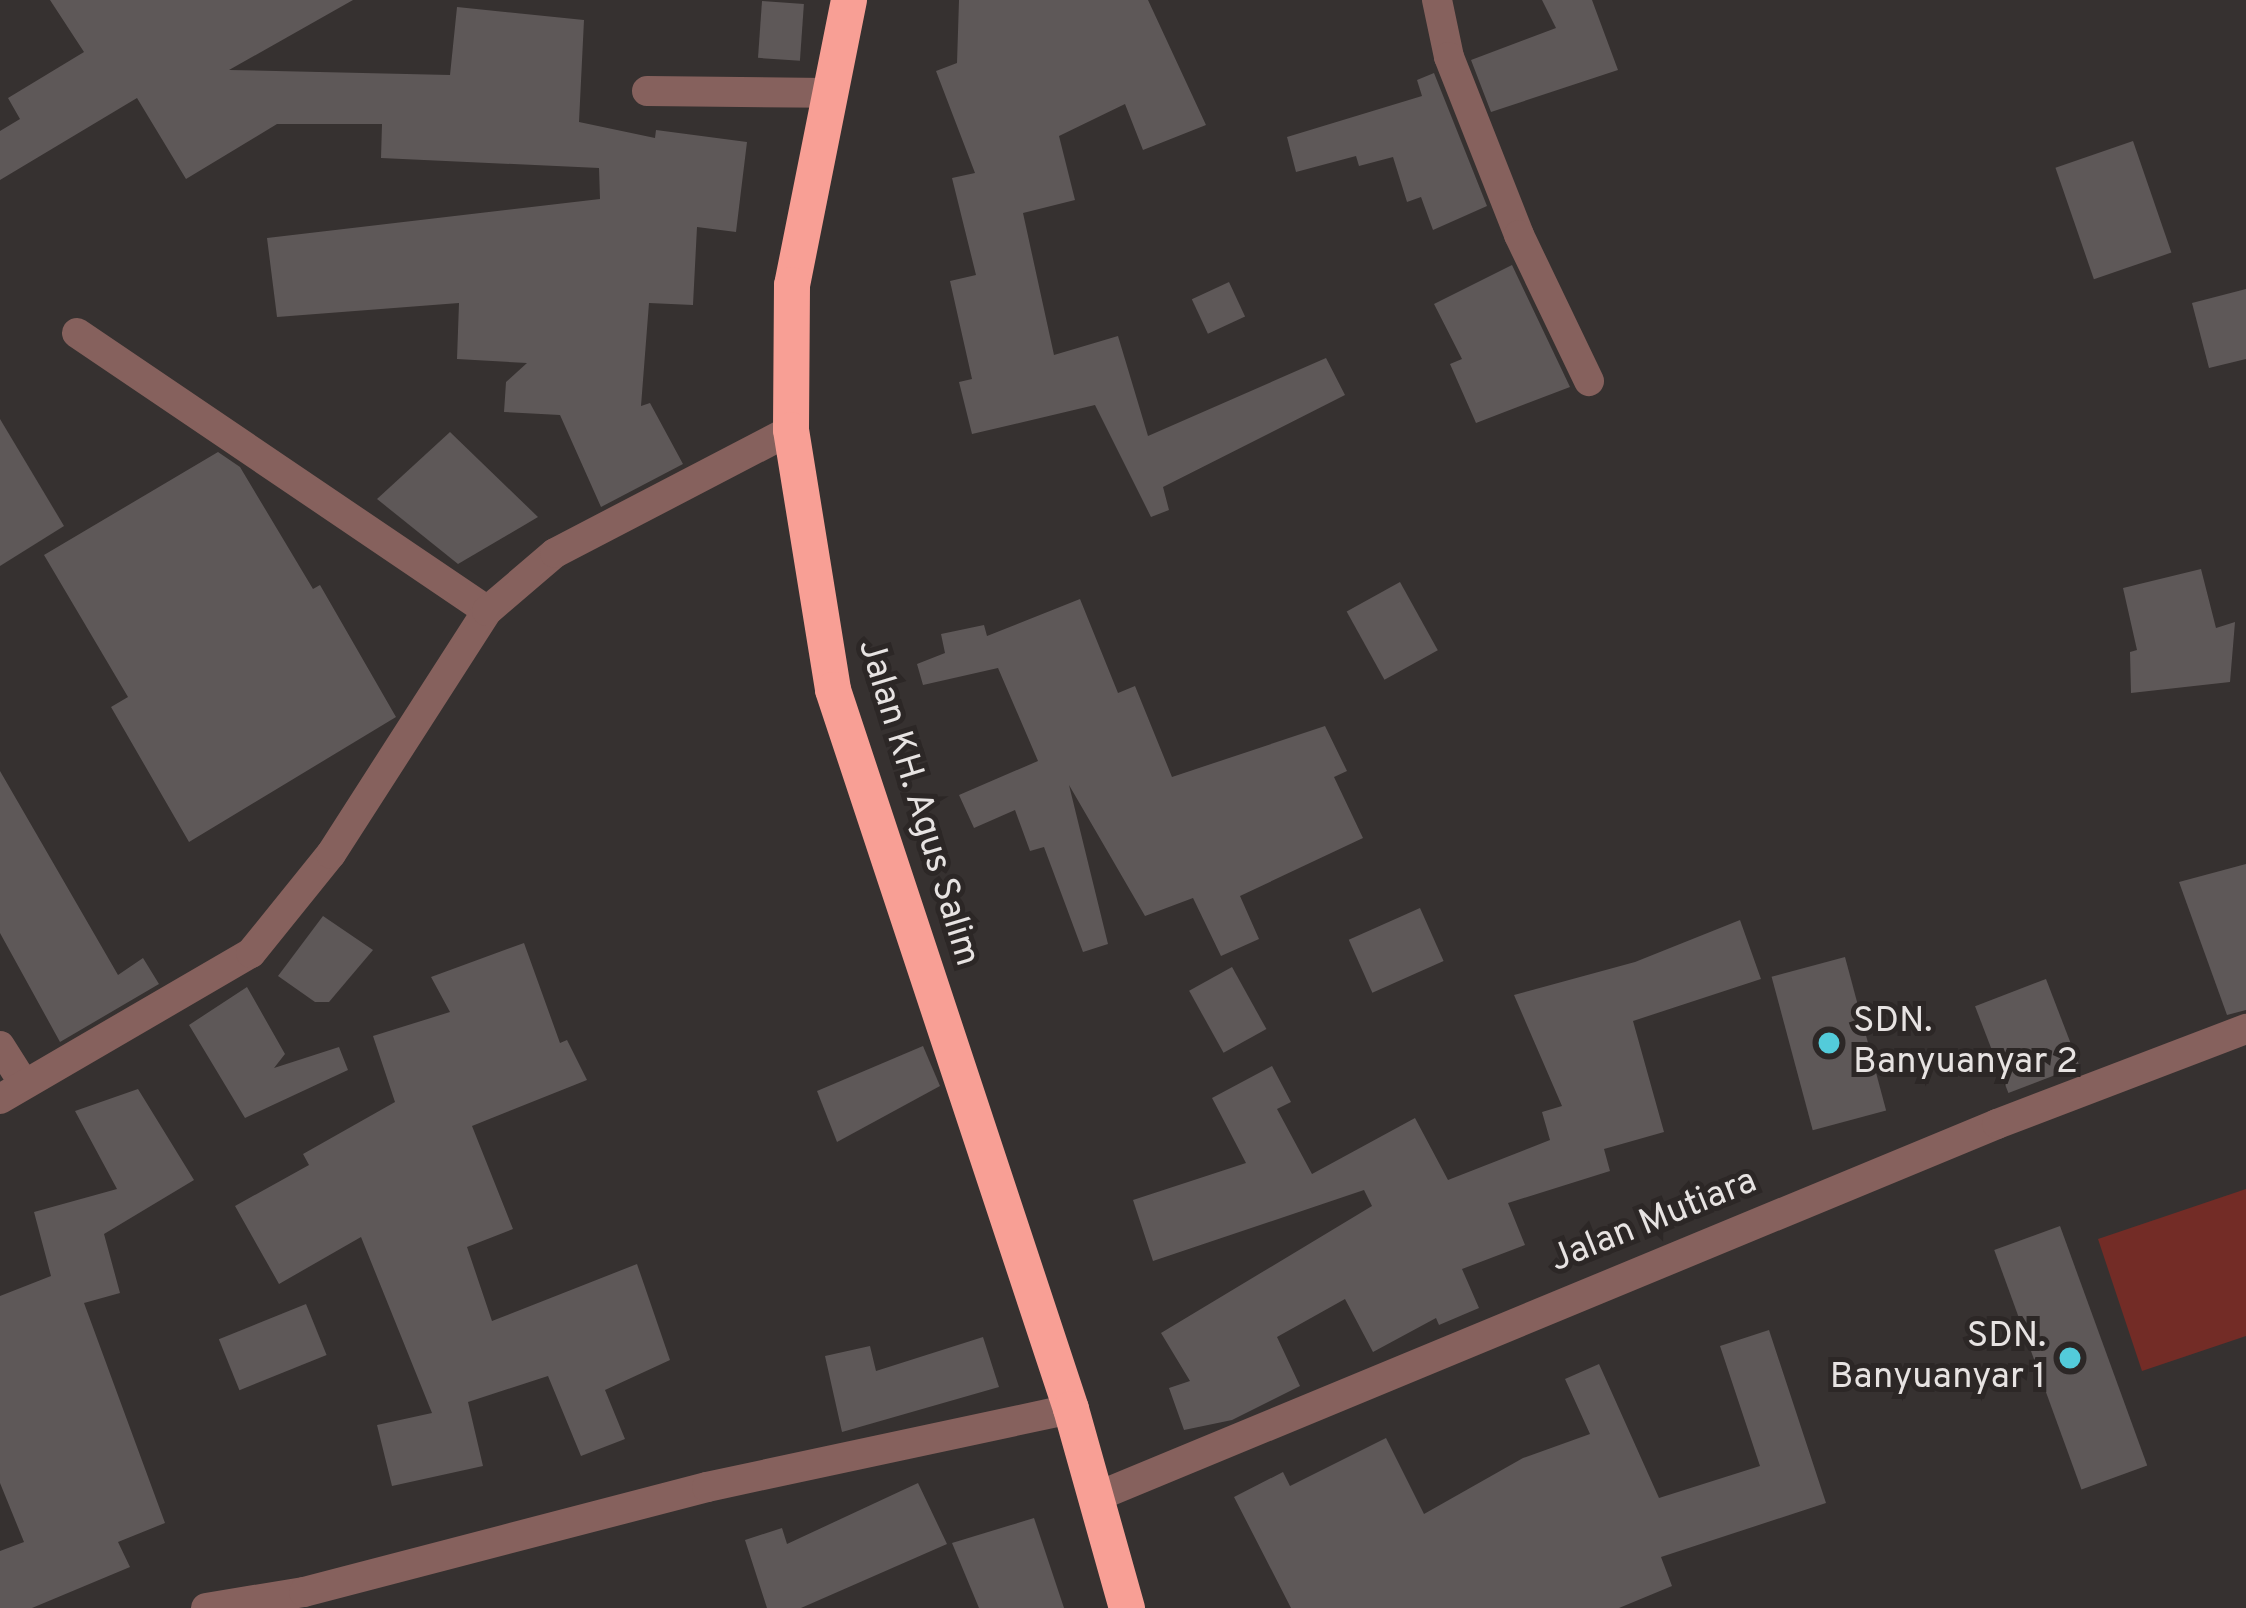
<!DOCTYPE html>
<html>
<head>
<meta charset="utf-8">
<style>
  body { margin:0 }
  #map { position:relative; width:2246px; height:1608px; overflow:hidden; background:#363130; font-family:Overpass,sans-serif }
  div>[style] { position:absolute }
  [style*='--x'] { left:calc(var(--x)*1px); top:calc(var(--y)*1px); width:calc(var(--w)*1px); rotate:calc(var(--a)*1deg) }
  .green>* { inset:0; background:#732c26 }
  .building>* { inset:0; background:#5e5858; transform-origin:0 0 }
  .minor>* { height:30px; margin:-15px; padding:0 15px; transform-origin:15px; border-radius:15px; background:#86615d }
  .highway>* { height:36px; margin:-18px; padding:0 18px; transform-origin:18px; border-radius:18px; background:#f89f95 }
  .dots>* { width:33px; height:33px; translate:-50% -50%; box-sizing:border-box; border:6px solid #2c2726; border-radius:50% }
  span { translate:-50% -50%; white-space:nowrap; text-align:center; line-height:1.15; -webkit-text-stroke:10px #2c2726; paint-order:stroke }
  .street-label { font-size:36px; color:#e7e3e2 }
  .poi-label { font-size:36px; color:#e7e3e2 }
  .left { translate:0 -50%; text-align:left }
  .right { translate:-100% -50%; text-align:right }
</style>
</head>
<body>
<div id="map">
  <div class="green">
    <i style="clip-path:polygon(2246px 1189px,2246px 1336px,2142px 1371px,2098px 1239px)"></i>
  </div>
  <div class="building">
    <i style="clip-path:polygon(50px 0,353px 0,229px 70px,450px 75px,457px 7px,584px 20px,579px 122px,655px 138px,656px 130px,747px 142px,736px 232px,697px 227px,693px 305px,649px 303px,641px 406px,650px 403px,683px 464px,601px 507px,560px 415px,504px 412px,506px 382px,527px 363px,457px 359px,459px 303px,277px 317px,267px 238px,600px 199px,599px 168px,381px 158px,382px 124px,277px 124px,186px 179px,137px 98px,0 180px,0 131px,20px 119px,8px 98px,84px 52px)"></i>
    <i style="clip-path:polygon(959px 0,1148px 0,1206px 125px,1143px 150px,1125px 104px,1059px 136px,1075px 200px,1023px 213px,1054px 355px,1118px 336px,1148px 436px,1326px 358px,1345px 395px,1163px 487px,1169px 510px,1151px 517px,1095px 405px,972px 434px,959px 382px,972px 379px,950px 281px,976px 275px,952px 178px,975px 173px,936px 71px,957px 63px)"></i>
    <i style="clip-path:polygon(1542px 0,1592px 0,1618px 70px,1491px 112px,1471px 60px,1556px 28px)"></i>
    <i style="left:762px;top:1px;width:42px;height:57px;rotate:4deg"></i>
    <i style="clip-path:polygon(1434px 73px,1487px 206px,1433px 230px,1421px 197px,1407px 202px,1393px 157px,1359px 166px,1356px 156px,1296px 172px,1287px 137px,1422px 96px,1417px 80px)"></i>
    <i style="left:2133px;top:141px;width:118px;height:82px;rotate:71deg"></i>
    <i style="clip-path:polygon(1512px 265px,1570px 387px,1476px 423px,1450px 364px,1462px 359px,1434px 304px)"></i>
    <i style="left:1229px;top:282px;width:38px;height:41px;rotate:65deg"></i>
    <i style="clip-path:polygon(2246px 289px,2246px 359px,2209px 368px,2192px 303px)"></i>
    <i style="clip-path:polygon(0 419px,64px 526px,0 566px)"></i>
    <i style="clip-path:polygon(450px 432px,538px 517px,458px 564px,377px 499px)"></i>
    <i style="clip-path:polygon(218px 452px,240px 467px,313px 589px,320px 585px,396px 717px,189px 842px,111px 707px,128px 697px,44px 555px)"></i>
    <i style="clip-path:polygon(2201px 569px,2216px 628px,2235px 622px,2230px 682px,2131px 693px,2130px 652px,2137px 650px,2123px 588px)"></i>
    <i style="left:1400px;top:582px;width:78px;height:61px;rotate:61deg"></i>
    <i style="clip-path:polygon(1080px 599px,1118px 693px,1135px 686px,1172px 777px,1325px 726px,1347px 771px,1334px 777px,1363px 838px,1240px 896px,1259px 939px,1221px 956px,1193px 898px,1145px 916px,1069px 785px,1108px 944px,1083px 952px,1044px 847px,1030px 851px,1015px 810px,974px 828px,959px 795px,1038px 761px,998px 668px,923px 685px,917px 664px,945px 653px,941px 634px,984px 625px,987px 636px)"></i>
    <i style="clip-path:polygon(0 771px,118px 975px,143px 958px,159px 984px,60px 1042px,0 933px)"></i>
    <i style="clip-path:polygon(2246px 864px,2246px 1010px,2227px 1015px,2179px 882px)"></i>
    <i style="left:1420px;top:908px;width:58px;height:78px;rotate:66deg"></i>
    <i style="clip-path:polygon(323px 916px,373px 950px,329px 1002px,315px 1002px,278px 976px)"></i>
    <i style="clip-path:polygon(1740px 920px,1761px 979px,1633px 1021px,1664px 1132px,1604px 1149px,1610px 1171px,1508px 1203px,1525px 1245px,1462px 1269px,1479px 1308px,1439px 1325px,1436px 1318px,1373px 1352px,1345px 1299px,1277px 1337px,1300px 1386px,1232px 1420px,1184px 1430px,1169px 1388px,1190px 1381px,1161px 1333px,1372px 1206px,1364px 1190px,1153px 1261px,1133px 1200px,1246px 1163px,1212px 1098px,1272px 1066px,1291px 1102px,1277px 1109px,1312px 1174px,1415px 1118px,1448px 1180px,1550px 1140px,1542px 1112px,1562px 1106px,1514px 995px,1635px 962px)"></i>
    <i style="clip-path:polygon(524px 943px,560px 1043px,567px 1040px,587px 1080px,472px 1126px,513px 1229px,467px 1247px,492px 1321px,637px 1264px,670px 1360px,605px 1390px,625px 1439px,581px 1456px,548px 1376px,468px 1402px,483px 1466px,392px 1486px,377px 1425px,432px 1413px,361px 1237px,279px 1284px,235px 1206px,309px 1165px,303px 1154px,395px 1102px,373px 1036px,450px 1012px,431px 977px)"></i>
    <i style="left:1845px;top:957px;width:159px;height:76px;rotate:75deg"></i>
    <i style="left:1232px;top:967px;width:71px;height:49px;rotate:61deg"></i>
    <i style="left:2046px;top:979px;width:93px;height:76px;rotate:69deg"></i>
    <i style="clip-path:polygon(247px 987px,285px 1054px,274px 1068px,339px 1047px,348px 1070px,245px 1118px,189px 1025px)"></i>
    <i style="clip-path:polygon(923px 1046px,940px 1086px,837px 1142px,817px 1091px)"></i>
    <i style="clip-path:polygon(138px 1089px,194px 1180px,104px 1234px,120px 1293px,84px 1303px,165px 1523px,118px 1542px,130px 1567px,32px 1608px,0 1608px,0 1551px,24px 1542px,0 1483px,0 1296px,51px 1276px,34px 1212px,117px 1189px,75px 1111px)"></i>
    <i style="left:2060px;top:1226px;width:255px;height:70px;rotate:70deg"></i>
    <i style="left:306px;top:1304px;width:55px;height:94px;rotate:68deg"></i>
    <i style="clip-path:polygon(1769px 1330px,1826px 1503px,1661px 1557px,1672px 1586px,1619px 1608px,1291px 1608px,1234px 1497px,1283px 1472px,1290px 1486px,1386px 1438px,1424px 1514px,1523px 1458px,1590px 1434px,1565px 1379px,1599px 1364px,1659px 1498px,1760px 1466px,1720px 1346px)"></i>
    <i style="clip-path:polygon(983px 1337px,999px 1387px,842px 1432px,825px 1356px,870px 1346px,876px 1371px)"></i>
    <i style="clip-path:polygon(918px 1483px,947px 1544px,801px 1608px,767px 1608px,745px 1540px,782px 1528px,787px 1544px)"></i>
    <i style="clip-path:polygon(1034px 1518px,1064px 1608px,979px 1608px,952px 1543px)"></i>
  </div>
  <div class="minor">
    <i style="--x:1437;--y:0;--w:58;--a:78.1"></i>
    <i style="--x:1449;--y:57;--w:191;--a:68.5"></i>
    <i style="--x:1519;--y:235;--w:162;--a:64.4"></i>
    <i style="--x:647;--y:91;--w:179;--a:0.6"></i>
    <i style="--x:77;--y:333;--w:495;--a:34.1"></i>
    <i style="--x:0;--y:1046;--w:45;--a:57.7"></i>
    <i style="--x:0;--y:1099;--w:290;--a:-30.2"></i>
    <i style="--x:251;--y:953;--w:127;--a:-51.1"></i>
    <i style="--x:331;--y:854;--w:289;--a:-57.3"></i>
    <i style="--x:487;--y:611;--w:89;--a:-40.5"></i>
    <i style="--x:555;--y:553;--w:266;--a:-27.5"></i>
    <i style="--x:1096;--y:1497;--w:975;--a:-22.49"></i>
    <i style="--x:1997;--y:1124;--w:267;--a:-20.9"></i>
    <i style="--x:206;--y:1608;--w:99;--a:-9.3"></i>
    <i style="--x:304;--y:1592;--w:416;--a:-14.6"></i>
    <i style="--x:707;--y:1487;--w:372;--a:-12.1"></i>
  </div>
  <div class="highway">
    <i style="--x:849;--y:0;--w:291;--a:101.3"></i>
    <i style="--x:792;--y:285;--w:145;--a:90.4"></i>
    <i style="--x:791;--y:430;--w:263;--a:80.8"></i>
    <i style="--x:833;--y:690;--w:757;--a:71.68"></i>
    <i style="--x:1071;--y:1409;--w:207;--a:74.3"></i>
  </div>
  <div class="dots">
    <i style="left:1829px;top:1043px;background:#53cbda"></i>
    <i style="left:2070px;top:1358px;background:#53cbda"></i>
  </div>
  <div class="street-label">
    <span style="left:917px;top:803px;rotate:73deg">Jalan KH. Agus Salim</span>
    <span style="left:1654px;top:1222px;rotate:-22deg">Jalan Mutiara</span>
  </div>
  <div class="poi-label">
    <span class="left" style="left:1853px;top:1043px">SDN.<br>Banyuanyar 2</span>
    <span class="right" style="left:2046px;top:1358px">SDN.<br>Banyuanyar 1</span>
  </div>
</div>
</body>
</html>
